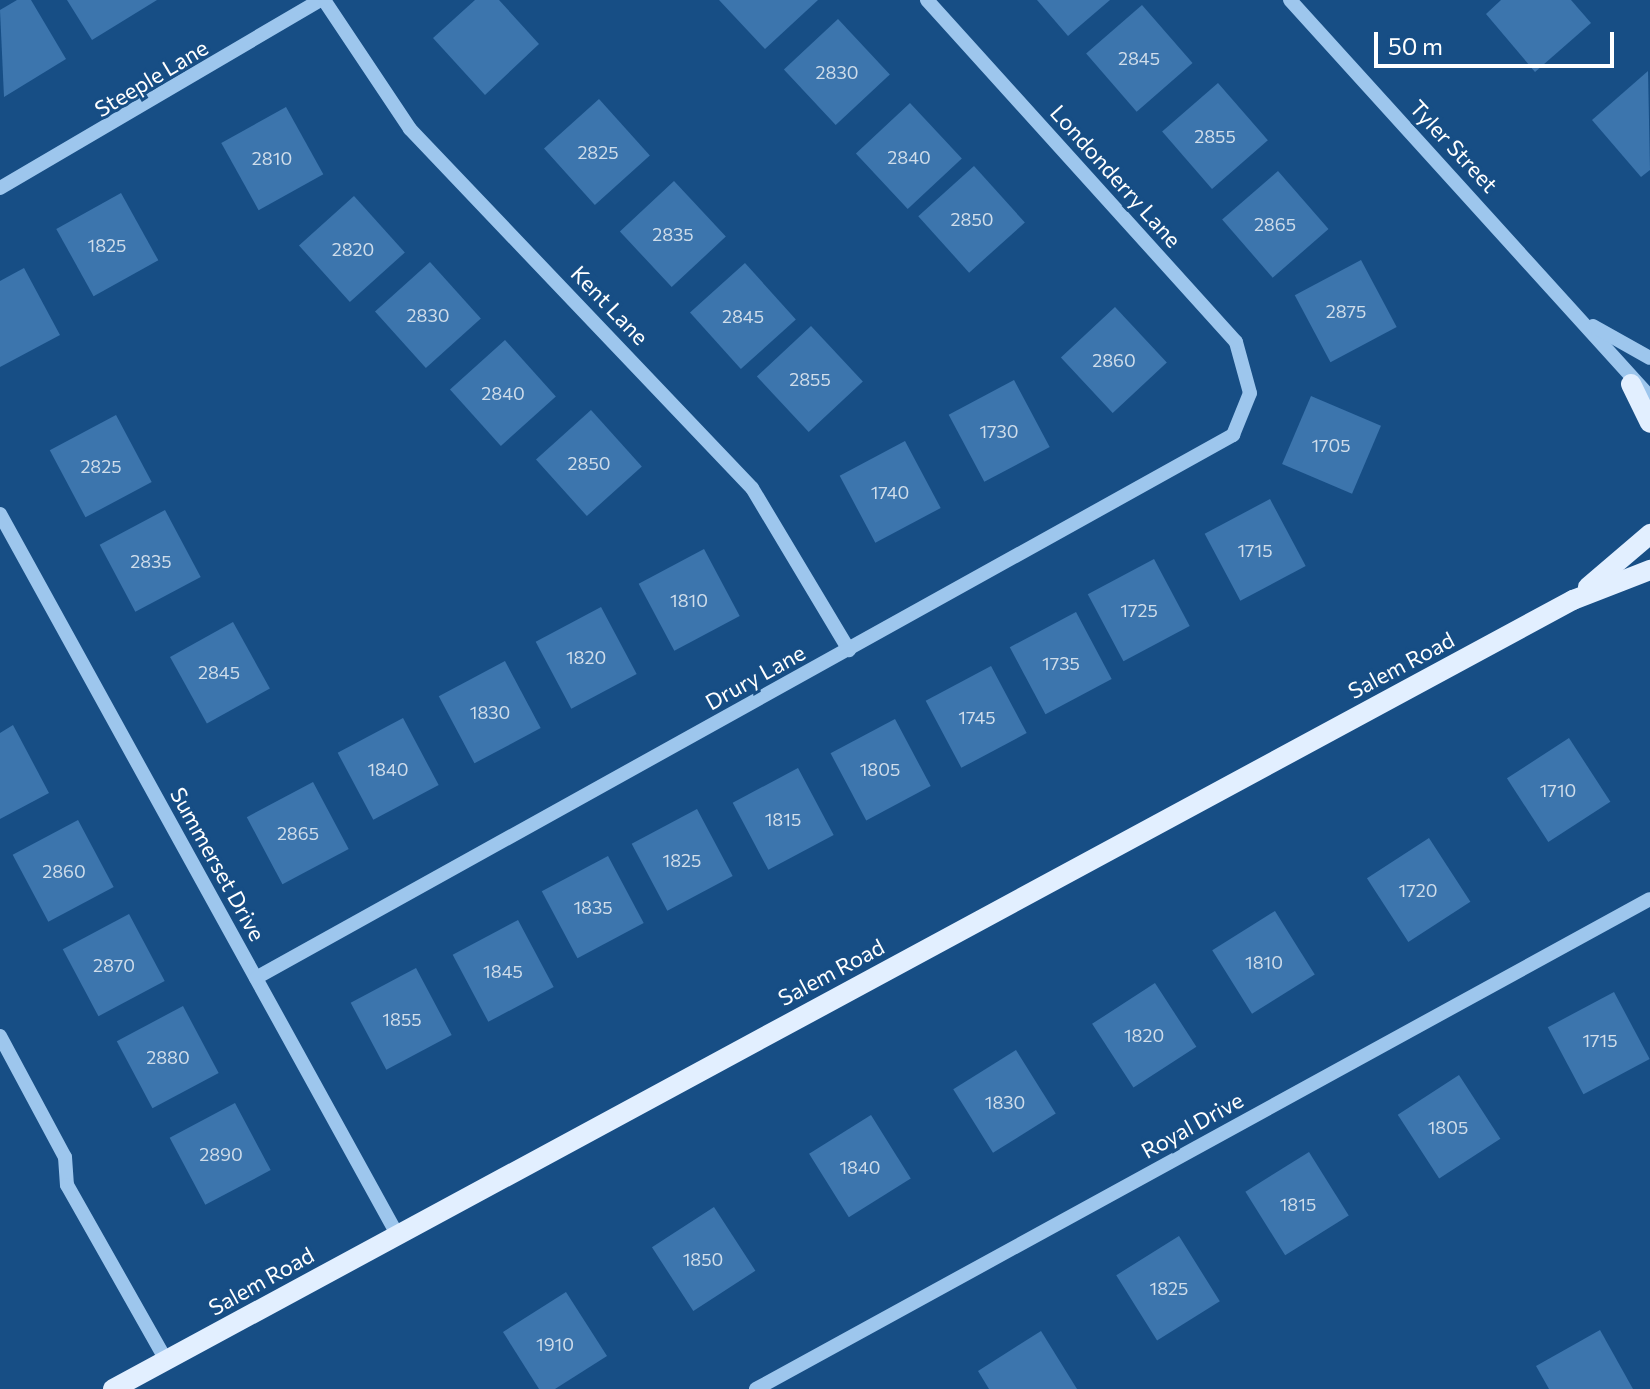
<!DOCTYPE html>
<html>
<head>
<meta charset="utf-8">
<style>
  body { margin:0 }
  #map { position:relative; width:1650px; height:1389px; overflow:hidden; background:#174e85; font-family:Commissioner,sans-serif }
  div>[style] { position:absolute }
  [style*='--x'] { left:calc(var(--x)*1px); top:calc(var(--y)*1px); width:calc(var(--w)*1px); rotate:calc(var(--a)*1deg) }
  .building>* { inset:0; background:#3c75ad; transform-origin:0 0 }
  .minor>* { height:14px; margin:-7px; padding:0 7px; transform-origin:7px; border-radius:7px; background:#9dc6ed }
  .major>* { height:20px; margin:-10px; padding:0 10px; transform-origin:10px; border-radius:10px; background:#e2efff }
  span { translate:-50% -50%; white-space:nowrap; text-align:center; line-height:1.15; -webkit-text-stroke:6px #174e85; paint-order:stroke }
  .number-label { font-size:18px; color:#cedcea }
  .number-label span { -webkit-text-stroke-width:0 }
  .street-label { font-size:22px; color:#fff }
  .scale { position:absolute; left:1374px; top:32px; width:240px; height:36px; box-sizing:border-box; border:4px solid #fff; border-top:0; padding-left:10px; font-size:24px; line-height:28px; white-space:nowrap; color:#fff; -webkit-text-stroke:6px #174e85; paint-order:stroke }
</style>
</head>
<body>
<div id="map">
  <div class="building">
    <i style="clip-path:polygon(17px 0,31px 0,66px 59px,4px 97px,0 10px)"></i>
    <i style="clip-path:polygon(67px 0,157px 0,92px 40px)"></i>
    <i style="clip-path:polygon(475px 0,499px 0,539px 44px,485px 95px,433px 38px)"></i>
    <i style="clip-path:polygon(719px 0,818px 0,765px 49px)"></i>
    <i style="clip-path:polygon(1037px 0,1110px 0,1068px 36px)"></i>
    <i style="clip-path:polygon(1501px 0,1571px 0,1591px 23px,1535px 72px,1486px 14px)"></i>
    <i style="left:1142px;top:5px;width:77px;height:74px;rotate:49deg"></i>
    <i style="left:838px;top:19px;width:76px;height:74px;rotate:47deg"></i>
    <i style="clip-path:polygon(1648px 71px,1650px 170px,1641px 177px,1592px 120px)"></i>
    <i style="left:1218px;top:83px;width:76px;height:74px;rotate:49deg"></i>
    <i style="left:599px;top:99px;width:76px;height:74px;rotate:48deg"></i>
    <i style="left:910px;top:103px;width:76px;height:74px;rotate:47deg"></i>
    <i style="left:286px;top:107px;width:77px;height:74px;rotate:61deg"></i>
    <i style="left:974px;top:166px;width:76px;height:75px;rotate:48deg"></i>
    <i style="left:1278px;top:171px;width:77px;height:74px;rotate:49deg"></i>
    <i style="left:674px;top:181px;width:76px;height:74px;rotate:47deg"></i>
    <i style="left:121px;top:193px;width:77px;height:74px;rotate:61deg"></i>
    <i style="left:354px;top:196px;width:76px;height:74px;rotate:48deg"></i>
    <i style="left:1361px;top:260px;width:76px;height:75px;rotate:62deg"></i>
    <i style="left:430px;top:262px;width:76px;height:74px;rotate:48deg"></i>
    <i style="left:745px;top:263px;width:76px;height:74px;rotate:48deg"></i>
    <i style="clip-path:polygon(24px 268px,60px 335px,0 367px,0 281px)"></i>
    <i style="left:1115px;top:307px;width:76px;height:74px;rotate:47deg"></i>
    <i style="left:811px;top:326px;width:76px;height:74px;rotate:47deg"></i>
    <i style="left:505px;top:340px;width:76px;height:74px;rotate:48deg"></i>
    <i style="left:1014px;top:380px;width:76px;height:74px;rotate:62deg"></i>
    <i style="left:1311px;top:396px;width:76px;height:74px;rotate:23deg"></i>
    <i style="left:591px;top:410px;width:76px;height:74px;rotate:48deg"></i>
    <i style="left:116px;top:415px;width:76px;height:75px;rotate:62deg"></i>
    <i style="left:905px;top:441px;width:76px;height:74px;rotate:62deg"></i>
    <i style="left:1270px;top:499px;width:76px;height:74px;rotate:62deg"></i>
    <i style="left:165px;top:510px;width:76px;height:74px;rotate:62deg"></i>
    <i style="left:704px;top:549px;width:76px;height:74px;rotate:62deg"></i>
    <i style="left:1154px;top:559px;width:76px;height:75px;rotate:62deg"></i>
    <i style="left:601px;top:607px;width:76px;height:74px;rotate:62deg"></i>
    <i style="left:1076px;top:612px;width:76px;height:75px;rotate:62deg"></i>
    <i style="left:233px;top:622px;width:76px;height:72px;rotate:61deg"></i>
    <i style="left:505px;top:661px;width:76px;height:75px;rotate:62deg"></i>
    <i style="left:991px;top:666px;width:76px;height:74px;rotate:62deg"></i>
    <i style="left:403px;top:718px;width:76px;height:74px;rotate:62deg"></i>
    <i style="left:895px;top:719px;width:76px;height:73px;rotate:62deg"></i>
    <i style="clip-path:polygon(13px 725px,49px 793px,0 819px,0 733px)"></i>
    <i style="left:1569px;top:738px;width:76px;height:74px;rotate:57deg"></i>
    <i style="left:798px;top:768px;width:76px;height:74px;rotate:62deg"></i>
    <i style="left:313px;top:782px;width:76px;height:75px;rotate:62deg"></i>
    <i style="left:697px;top:809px;width:76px;height:74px;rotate:62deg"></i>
    <i style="left:78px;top:820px;width:76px;height:74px;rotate:62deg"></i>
    <i style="left:1429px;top:838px;width:76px;height:74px;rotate:57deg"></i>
    <i style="left:608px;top:856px;width:76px;height:75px;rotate:62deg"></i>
    <i style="left:1275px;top:911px;width:75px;height:74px;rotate:58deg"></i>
    <i style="left:129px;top:914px;width:76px;height:75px;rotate:62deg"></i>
    <i style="left:518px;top:920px;width:76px;height:74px;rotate:62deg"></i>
    <i style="left:416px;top:968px;width:76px;height:74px;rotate:62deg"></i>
    <i style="left:1155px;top:983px;width:76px;height:75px;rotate:57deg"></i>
    <i style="left:1614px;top:992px;width:76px;height:75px;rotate:62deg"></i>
    <i style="left:183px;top:1006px;width:76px;height:75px;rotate:62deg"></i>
    <i style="left:1016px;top:1050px;width:75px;height:74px;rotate:58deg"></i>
    <i style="left:1459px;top:1075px;width:76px;height:73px;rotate:57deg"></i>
    <i style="left:235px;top:1103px;width:76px;height:74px;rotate:62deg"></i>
    <i style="left:871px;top:1115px;width:75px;height:73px;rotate:58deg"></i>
    <i style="left:1309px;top:1152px;width:75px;height:75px;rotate:58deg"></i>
    <i style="left:714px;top:1207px;width:76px;height:74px;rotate:57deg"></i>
    <i style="left:1179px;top:1236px;width:77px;height:74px;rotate:58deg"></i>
    <i style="clip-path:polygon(566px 1292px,607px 1356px,555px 1389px,539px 1389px,503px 1332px)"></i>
    <i style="clip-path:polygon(1600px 1330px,1633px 1389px,1549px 1389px,1536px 1366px)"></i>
    <i style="clip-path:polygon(1041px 1331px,1077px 1389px,989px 1389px,978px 1371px)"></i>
  </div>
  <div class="minor">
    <i style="--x:324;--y:0;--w:155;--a:56.3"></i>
    <i style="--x:410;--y:129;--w:496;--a:46.4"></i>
    <i style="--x:752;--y:488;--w:189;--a:59.1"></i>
    <i style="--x:1290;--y:0;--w:536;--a:47.8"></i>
    <i style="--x:0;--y:188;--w:372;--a:-30.4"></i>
    <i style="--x:1593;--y:326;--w:65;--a:29.3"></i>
    <i style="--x:0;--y:514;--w:822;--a:61.13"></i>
    <i style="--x:256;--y:978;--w:1118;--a:-29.06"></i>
    <i style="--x:1233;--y:435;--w:45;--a:-68"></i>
    <i style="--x:1250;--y:393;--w:53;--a:-105.4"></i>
    <i style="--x:1236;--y:342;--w:461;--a:-132.1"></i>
    <i style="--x:0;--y:1036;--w:137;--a:61.8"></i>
    <i style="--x:65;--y:1157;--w:28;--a:86"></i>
    <i style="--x:67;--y:1185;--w:201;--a:60.5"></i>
    <i style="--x:756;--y:1389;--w:1019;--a:-28.73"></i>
  </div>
  <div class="major">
    <i style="--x:1631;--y:384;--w:43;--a:64"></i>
    <i style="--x:1588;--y:587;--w:82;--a:-40.5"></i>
    <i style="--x:113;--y:1389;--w:1660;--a:-28.39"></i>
    <i style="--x:1573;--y:600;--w:83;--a:-21.3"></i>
  </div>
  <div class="number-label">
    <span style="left:1139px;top:58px">2845</span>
    <span style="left:837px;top:72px">2830</span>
    <span style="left:1215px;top:136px">2855</span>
    <span style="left:598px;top:152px">2825</span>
    <span style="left:909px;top:157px">2840</span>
    <span style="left:272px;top:158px">2810</span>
    <span style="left:972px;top:219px">2850</span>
    <span style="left:1275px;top:224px">2865</span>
    <span style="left:673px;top:234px">2835</span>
    <span style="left:107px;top:245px">1825</span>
    <span style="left:353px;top:249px">2820</span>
    <span style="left:1346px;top:311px">2875</span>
    <span style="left:428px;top:315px">2830</span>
    <span style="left:743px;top:316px">2845</span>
    <span style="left:1114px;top:360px">2860</span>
    <span style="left:810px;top:379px">2855</span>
    <span style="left:503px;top:393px">2840</span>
    <span style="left:999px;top:431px">1730</span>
    <span style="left:1331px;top:445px">1705</span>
    <span style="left:589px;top:463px">2850</span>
    <span style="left:101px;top:466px">2825</span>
    <span style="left:890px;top:492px">1740</span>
    <span style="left:1255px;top:550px">1715</span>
    <span style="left:151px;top:561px">2835</span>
    <span style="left:689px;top:600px">1810</span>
    <span style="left:1139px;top:610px">1725</span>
    <span style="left:586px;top:657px">1820</span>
    <span style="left:1061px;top:663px">1735</span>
    <span style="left:219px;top:672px">2845</span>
    <span style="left:490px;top:712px">1830</span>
    <span style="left:977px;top:717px">1745</span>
    <span style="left:388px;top:769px">1840</span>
    <span style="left:880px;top:769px">1805</span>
    <span style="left:1558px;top:790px">1710</span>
    <span style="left:783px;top:819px">1815</span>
    <span style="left:298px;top:833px">2865</span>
    <span style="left:682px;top:860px">1825</span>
    <span style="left:64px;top:871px">2860</span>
    <span style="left:1418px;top:890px">1720</span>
    <span style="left:593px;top:907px">1835</span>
    <span style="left:1264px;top:962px">1810</span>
    <span style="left:114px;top:965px">2870</span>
    <span style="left:503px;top:971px">1845</span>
    <span style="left:402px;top:1019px">1855</span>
    <span style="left:1144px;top:1035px">1820</span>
    <span style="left:1600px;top:1040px">1715</span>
    <span style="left:168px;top:1057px">2880</span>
    <span style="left:1005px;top:1102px">1830</span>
    <span style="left:1448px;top:1127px">1805</span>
    <span style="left:221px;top:1154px">2890</span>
    <span style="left:860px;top:1167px">1840</span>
    <span style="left:1298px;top:1204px">1815</span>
    <span style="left:703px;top:1259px">1850</span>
    <span style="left:1169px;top:1288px">1825</span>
    <span style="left:555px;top:1344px">1910</span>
  </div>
  <div class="street-label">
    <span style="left:151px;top:78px;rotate:-31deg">Steeple Lane</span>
    <span style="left:1454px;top:146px;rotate:47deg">Tyler Street</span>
    <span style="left:1116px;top:176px;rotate:48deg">Londonderry Lane</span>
    <span style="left:610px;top:305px;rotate:46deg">Kent Lane</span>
    <span style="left:1401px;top:665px;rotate:-28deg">Salem Road</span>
    <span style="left:755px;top:677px;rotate:-29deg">Drury Lane</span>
    <span style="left:218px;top:864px;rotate:61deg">Summerset Drive</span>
    <span style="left:831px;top:972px;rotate:-28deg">Salem Road</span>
    <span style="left:1192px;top:1125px;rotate:-29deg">Royal Drive</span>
    <span style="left:261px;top:1281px;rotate:-29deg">Salem Road</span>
  </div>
  <div class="scale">50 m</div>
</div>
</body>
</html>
